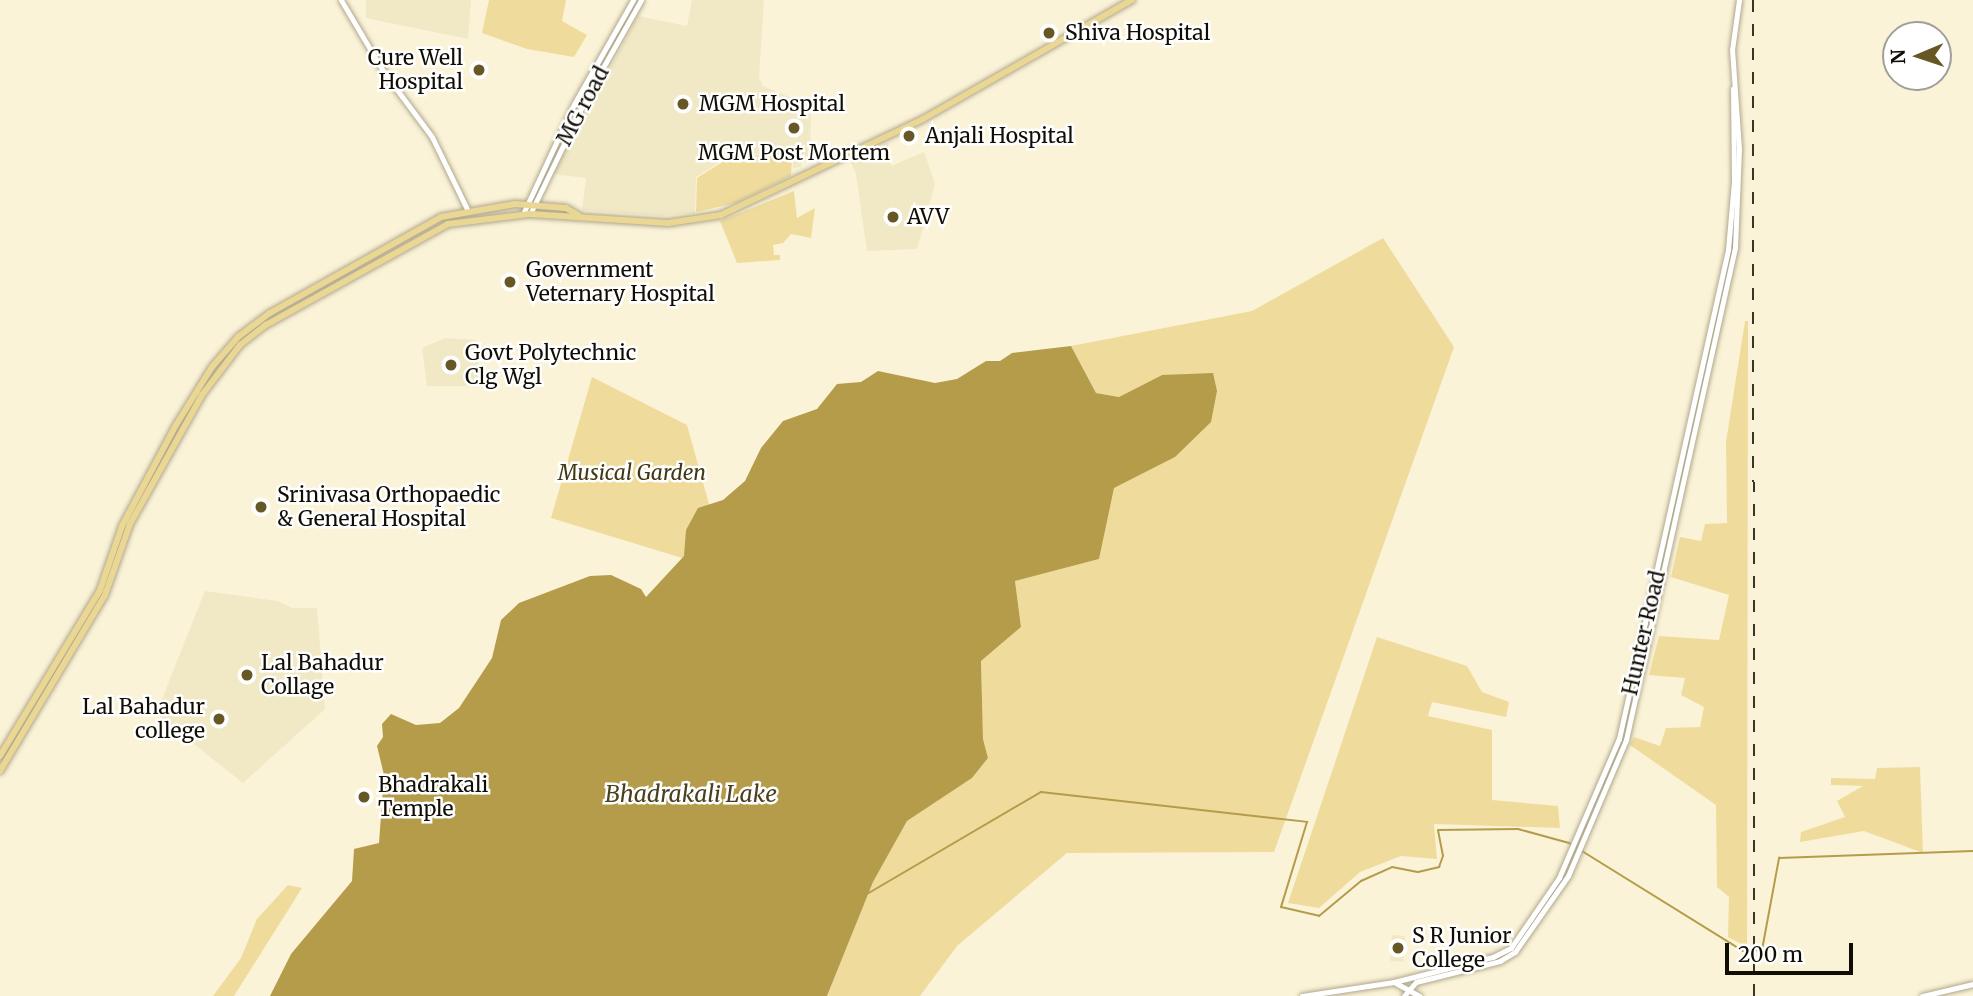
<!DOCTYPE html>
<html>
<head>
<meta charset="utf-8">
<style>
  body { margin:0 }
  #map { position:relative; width:1973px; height:996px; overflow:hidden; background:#fbf3d7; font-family:Merriweather,serif }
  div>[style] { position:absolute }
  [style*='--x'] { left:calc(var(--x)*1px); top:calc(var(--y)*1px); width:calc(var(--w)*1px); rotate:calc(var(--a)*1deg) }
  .built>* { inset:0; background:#f1e8c5; transform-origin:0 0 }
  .green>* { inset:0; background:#efdc9d }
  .water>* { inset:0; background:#b49c4b }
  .stream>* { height:2px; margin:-1px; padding:0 1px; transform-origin:1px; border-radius:1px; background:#b49c4b }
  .roads { filter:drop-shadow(0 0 2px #b0a88e) drop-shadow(0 0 2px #b0a88e) }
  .tertiary>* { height:4.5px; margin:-2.25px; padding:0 2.25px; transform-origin:2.25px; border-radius:2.25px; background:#fff }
  .secondary>* { height:5px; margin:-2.5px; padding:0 2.5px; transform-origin:2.5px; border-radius:2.5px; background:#fff }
  .trunk>* { height:6px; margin:-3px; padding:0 3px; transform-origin:3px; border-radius:3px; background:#ebd794 }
  .rail>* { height:2px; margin-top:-1px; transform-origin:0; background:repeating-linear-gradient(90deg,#39352a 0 12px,transparent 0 24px) }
  .dots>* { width:19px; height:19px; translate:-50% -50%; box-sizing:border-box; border:4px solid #fff; border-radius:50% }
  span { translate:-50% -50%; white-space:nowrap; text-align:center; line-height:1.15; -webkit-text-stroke:5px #fff; paint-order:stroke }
  .poi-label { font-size:21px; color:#100d05 }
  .left { translate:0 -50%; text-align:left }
  .right { translate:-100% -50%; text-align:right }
  .street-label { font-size:21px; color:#100d05 }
  .park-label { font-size:21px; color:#413713; font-style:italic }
  .water-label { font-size:23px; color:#4a401d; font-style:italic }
  .north { position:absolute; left:1882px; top:21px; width:70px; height:70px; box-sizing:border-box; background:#fff; border:2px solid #9f9e9b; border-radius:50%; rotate:268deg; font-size:19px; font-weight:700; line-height:28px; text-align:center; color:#100d05 }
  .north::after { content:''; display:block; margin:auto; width:24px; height:32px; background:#665724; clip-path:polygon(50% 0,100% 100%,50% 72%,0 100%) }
  .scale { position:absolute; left:1725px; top:943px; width:128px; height:32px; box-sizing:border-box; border:4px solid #100d05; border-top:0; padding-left:9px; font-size:21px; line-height:24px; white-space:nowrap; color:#100d05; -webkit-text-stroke:5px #fff; paint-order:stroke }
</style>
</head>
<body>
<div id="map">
  <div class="built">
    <i style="clip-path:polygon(366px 0,471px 0,468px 39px,366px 18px)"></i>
    <i style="clip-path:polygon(692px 0,764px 0,759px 78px,763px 86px,811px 106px,810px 163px,802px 161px,801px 167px,793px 168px,793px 157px,734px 153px,696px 177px,695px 213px,660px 216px,582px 210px,586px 178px,553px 174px,638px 16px,687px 26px)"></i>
    <i style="clip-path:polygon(888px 142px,891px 166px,924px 152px,935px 184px,917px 249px,867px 251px,856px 174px,851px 163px)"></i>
    <i style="clip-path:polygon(445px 338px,476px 340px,481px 386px,427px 386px,422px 348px)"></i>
    <i style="clip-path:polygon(205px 591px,278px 601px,292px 608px,317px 608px,325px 709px,243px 783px,156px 714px)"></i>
    <i style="left:1392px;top:935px;width:13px;height:26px;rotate:4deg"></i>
  </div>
  <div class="green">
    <i style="clip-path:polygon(489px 0,566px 0,562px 21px,587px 35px,574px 57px,527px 49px,482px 33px)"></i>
    <i style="clip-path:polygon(735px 154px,792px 158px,791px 176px,736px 203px,696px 212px,697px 178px)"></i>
    <i style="clip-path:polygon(794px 191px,797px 218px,815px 208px,811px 238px,791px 234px,783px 243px,773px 245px,774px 255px,780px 255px,780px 260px,737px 263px,720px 221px)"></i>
    <i style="clip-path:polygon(1383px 238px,1454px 347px,1274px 852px,1067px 853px,957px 946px,920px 996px,827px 996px,873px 882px,907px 821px,972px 778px,988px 758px,983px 739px,981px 661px,1021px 627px,1015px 581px,1099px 559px,1113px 488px,1175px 457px,1162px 375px,1119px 397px,1096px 393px,1071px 346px,1252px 311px)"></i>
    <i style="clip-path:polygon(1745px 321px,1748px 321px,1747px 947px,1728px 937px,1729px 897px,1717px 887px,1716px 805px,1630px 745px,1634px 737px,1660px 746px,1666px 728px,1700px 727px,1704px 707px,1681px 695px,1685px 678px,1649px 675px,1659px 636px,1719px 640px,1729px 595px,1671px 577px,1680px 537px,1701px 541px,1705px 524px,1727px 523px,1726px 442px)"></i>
    <i style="clip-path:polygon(592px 377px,687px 425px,728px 572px,551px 518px)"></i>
    <i style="clip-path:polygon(1377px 637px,1467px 666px,1482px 692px,1509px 702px,1506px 717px,1432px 702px,1428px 716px,1492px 730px,1492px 800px,1558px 806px,1560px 828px,1434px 824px,1437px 859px,1401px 856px,1360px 872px,1319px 908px,1288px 903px)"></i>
    <i style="clip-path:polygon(1920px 767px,1923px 853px,1864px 831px,1800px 842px,1801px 832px,1845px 817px,1837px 801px,1863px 786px,1831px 785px,1831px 778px,1875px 779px,1877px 768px)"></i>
    <i style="clip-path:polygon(288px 885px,302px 888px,234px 996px,213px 996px,241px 958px,257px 919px)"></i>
  </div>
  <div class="water">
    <i style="clip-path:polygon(1071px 346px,1096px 393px,1119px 397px,1162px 375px,1213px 373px,1217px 391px,1211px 422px,1175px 457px,1114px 488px,1099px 559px,1015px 581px,1021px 627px,981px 661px,983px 739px,988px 758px,972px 778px,907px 821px,873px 882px,827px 996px,270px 996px,291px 954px,352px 881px,354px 849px,379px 843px,384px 775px,377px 746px,383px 737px,382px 724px,391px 714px,416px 725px,440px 723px,459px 708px,492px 658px,501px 620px,519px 603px,590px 576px,611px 575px,641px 589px,646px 597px,684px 556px,686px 530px,698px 508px,723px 500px,745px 481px,761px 448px,783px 421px,817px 409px,837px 384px,861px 382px,878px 371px,935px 383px,957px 379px,986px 361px,1000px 361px,1012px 353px)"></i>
  </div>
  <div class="stream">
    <i style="--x:867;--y:894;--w:202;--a:-30.4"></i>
    <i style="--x:1041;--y:792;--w:268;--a:6.4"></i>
    <i style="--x:1307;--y:822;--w:89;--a:107"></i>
    <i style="--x:1281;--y:907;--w:39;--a:13"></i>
    <i style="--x:1319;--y:916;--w:55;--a:-39.8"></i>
    <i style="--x:1361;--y:881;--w:34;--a:-24"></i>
    <i style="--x:1392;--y:867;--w:26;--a:11"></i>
    <i style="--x:1418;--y:872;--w:22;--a:-13"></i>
    <i style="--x:1439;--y:867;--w:12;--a:-70"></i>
    <i style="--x:1443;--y:856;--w:26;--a:-101"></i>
    <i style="--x:1438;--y:830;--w:80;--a:-0.7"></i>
    <i style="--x:1518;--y:829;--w:53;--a:15.4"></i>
    <i style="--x:1569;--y:843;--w:205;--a:31.8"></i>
    <i style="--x:1743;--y:951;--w:19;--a:-3"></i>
    <i style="--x:1762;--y:950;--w:94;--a:-79.5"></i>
    <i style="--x:1779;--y:858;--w:194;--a:-2.1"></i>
  </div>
  <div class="roads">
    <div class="tertiary">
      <i style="--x:1394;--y:982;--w:102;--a:-14.2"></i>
      <i style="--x:1493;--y:957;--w:20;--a:-27"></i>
      <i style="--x:1511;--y:948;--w:85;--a:-55.6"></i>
      <i style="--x:1559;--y:878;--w:151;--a:-66.7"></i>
      <i style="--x:1619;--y:739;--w:501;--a:-77.43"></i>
      <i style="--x:1728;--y:250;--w:68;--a:-85"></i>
      <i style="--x:1734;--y:182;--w:93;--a:-90.6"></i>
      <i style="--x:1404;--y:996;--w:18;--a:-49"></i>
      <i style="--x:1416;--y:982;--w:87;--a:-14"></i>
      <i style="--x:1500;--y:961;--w:17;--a:-31"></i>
      <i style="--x:1515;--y:952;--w:93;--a:-55.1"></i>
      <i style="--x:1568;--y:876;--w:148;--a:-66.9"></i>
      <i style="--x:1626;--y:740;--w:504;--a:-77.51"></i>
      <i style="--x:1735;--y:248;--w:99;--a:-87.7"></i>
      <i style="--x:1739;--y:149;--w:99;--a:-94"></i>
      <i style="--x:1732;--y:50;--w:50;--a:-82"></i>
    </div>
    <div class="secondary">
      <i style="--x:341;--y:0;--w:82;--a:59.4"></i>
      <i style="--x:383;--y:71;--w:82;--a:53.4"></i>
      <i style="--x:432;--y:137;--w:80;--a:64.1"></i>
      <i style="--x:523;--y:214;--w:121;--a:-65.1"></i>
      <i style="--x:574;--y:104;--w:120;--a:-60.4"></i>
      <i style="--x:530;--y:214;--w:133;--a:-64.2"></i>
      <i style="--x:588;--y:94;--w:108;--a:-60.6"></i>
      <i style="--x:1302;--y:996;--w:93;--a:-8.7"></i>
      <i style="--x:1394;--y:982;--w:29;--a:29"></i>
      <i style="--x:1922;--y:996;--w:52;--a:-13.2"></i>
    </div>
    <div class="trunk">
      <i style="--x:0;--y:756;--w:194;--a:-58.9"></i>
      <i style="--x:100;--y:590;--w:68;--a:-71"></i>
      <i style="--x:122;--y:526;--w:115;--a:-61.9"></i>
      <i style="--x:176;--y:425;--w:68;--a:-58.2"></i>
      <i style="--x:212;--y:367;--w:40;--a:-49"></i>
      <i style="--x:238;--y:337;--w:40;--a:-37"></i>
      <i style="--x:270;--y:313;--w:196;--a:-29.3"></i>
      <i style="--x:441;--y:217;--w:75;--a:-10"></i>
      <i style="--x:515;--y:204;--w:51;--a:4.5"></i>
      <i style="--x:566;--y:208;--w:14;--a:30"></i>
      <i style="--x:0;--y:771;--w:205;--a:-59.2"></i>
      <i style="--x:105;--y:595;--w:75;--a:-70.6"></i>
      <i style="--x:130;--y:524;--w:148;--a:-60.8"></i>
      <i style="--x:202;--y:395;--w:63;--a:-52.8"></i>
      <i style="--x:240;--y:345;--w:33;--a:-38"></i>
      <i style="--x:266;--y:325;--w:208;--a:-29"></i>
      <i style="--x:448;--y:224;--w:83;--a:-7"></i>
      <i style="--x:530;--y:214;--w:138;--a:3.7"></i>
      <i style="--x:668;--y:223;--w:54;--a:-8.6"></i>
      <i style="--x:721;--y:215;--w:224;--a:-25.4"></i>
      <i style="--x:923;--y:119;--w:241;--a:-29.7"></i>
    </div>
  </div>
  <div class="rail">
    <i style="--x:1753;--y:0;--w:996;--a:89.94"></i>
  </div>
  <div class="dots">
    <i style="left:1049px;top:33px;background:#665724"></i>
    <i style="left:479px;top:70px;background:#665724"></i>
    <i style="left:683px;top:104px;background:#665724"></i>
    <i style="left:794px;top:128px;background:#665724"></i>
    <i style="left:909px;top:136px;background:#665724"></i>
    <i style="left:893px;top:217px;background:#665724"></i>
    <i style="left:510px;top:282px;background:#665724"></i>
    <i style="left:451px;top:365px;background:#665724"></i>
    <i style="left:261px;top:507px;background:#665724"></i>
    <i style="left:247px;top:675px;background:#665724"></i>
    <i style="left:219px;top:719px;background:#665724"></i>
    <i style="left:364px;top:797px;background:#665724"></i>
    <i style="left:1398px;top:948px;background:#665724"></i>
  </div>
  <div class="poi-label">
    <span class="left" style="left:1065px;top:33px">Shiva Hospital</span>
    <span class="right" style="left:463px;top:70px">Cure Well<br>Hospital</span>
    <span class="left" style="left:699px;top:104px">MGM Hospital</span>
    <span class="left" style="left:925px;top:136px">Anjali Hospital</span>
    <span style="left:794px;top:153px">MGM Post Mortem</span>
    <span class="left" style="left:907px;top:217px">AVV</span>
    <span class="left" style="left:526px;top:282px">Government<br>Veternary Hospital</span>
    <span class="left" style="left:465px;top:365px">Govt Polytechnic<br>Clg Wgl</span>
    <span class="left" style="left:277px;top:507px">Srinivasa Orthopaedic<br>&amp; General Hospital</span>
    <span class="left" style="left:261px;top:675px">Lal Bahadur<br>Collage</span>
    <span class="right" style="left:205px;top:719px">Lal Bahadur<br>college</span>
    <span class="left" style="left:378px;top:797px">Bhadrakali<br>Temple</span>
    <span class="left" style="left:1412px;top:948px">S R Junior<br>College</span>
  </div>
  <div class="street-label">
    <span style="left:583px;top:106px;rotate:-62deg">MG road</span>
    <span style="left:1644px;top:633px;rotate:-77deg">Hunter Road</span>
  </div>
  <div class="park-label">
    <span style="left:632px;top:473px">Musical Garden</span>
  </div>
  <div class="water-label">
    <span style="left:691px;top:794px">Bhadrakali Lake</span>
  </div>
  <div class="north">N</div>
  <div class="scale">200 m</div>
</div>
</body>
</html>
